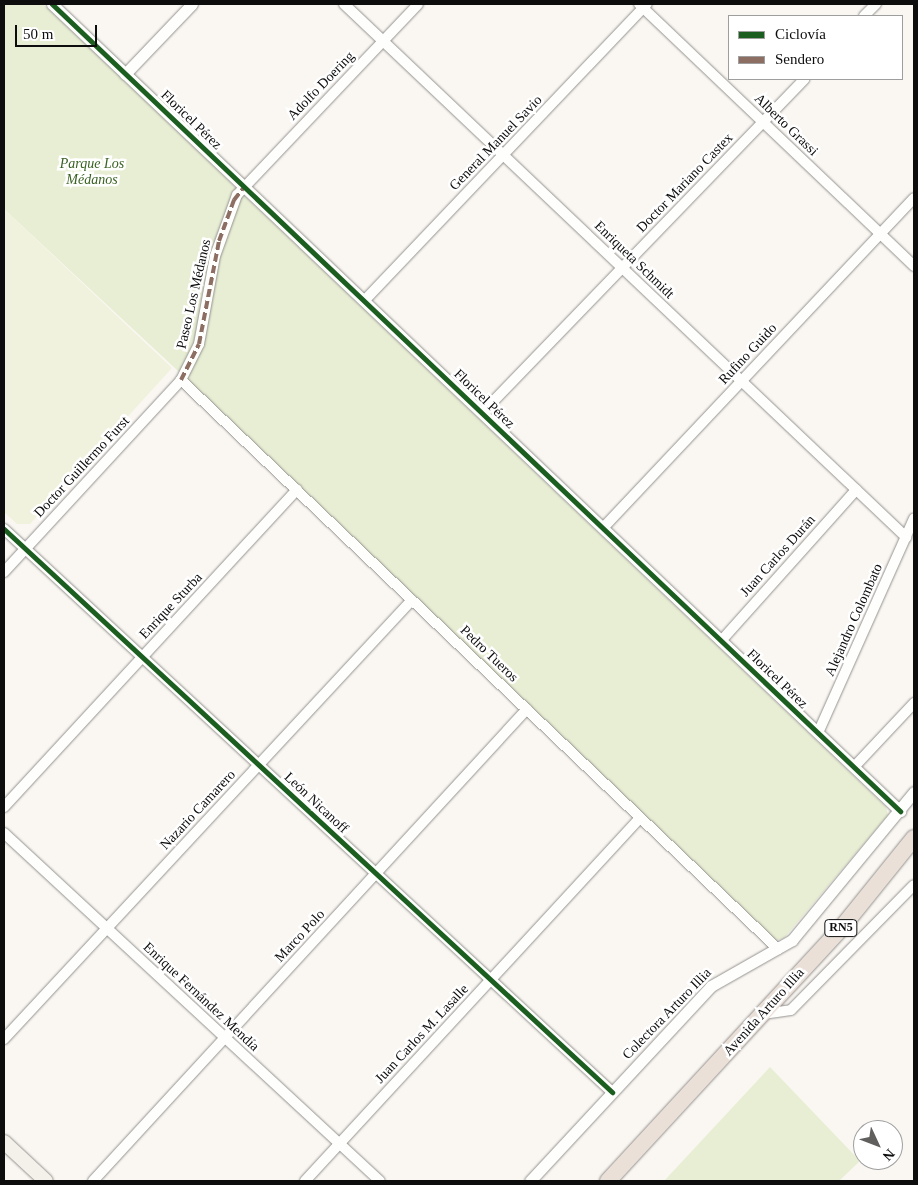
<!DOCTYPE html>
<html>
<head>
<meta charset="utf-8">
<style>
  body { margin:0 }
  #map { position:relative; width:918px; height:1185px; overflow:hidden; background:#faf7f2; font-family:"Times New Roman",serif }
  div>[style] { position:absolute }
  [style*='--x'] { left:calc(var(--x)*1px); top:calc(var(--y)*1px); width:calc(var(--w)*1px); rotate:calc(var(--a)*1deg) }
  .green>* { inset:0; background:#e8eed3 }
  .pitch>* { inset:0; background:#f0f2dd }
  .roads { filter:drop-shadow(0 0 1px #949290) drop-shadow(0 0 1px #949290) }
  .minor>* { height:10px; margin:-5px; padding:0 5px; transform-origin:5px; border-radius:5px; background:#fefefd }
  .tertiary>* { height:11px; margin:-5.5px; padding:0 5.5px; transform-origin:5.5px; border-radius:5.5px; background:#fefefd }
  .secondary>* { height:14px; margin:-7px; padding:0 7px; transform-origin:7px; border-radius:7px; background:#f4f1ea }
  .trunk>* { height:16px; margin:-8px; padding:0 8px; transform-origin:8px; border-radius:8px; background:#eae0d8 }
  .quiet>* { height:4px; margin-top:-2px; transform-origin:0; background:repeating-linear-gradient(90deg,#8d6e63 0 8px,transparent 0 12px) }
  .cycleway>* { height:5px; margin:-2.5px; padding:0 2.5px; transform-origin:2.5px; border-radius:2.5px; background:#1b5e20 }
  span { translate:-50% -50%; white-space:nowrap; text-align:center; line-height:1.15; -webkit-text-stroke:5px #fff; paint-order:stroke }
  .shield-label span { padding:1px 4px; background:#fff; border:1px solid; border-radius:4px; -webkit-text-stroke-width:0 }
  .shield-label { font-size:12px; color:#0d0d0d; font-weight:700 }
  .street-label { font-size:14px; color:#0d0d0d }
  .park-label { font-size:14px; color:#396121; font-style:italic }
  .frame { position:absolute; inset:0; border:5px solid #0d0d0d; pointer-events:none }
  .legend { position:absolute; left:728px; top:15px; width:175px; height:65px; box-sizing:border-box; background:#fff; border:1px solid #9e9e9e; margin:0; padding:6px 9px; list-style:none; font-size:15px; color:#0d0d0d }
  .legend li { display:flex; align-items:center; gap:10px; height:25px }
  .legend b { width:25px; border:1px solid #9e9e9e }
  .north { position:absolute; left:853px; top:1120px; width:50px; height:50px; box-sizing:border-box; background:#fff; border:1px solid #9e9e9e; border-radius:50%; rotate:133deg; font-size:14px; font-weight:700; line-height:20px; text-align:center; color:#0d0d0d }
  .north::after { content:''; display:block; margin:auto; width:18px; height:22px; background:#605f5d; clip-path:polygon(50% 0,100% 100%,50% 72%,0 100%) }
  .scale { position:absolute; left:15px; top:25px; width:82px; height:22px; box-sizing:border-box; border:2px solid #0d0d0d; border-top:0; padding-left:6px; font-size:15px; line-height:18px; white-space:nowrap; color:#0d0d0d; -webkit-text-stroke:4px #fff; paint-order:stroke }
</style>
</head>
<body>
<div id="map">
  <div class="green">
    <i style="clip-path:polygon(4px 4px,43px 4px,886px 807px,888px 815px,784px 938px,775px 941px,192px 384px,4px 209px)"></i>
    <i style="clip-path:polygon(770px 1067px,860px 1161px,839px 1181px,664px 1181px)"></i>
  </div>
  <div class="pitch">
    <i style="clip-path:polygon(4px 209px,172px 368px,30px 524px,17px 524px,4px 512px)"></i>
  </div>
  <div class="roads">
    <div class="minor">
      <i style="--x:344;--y:4;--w:775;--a:43.48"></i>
      <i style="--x:639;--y:4;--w:380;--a:43.6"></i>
      <i style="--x:864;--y:16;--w:17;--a:-45"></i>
      <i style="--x:364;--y:301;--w:410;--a:-46.4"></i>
      <i style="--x:181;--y:380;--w:825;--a:43.62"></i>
      <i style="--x:482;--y:413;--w:464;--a:-46"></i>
      <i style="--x:603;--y:528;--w:453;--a:-46.7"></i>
      <i style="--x:4;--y:529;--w:829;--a:42.8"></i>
      <i style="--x:4;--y:572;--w:261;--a:-47.3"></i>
      <i style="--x:181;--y:380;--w:40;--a:-63.4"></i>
      <i style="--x:199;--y:344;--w:89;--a:-79.7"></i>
      <i style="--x:215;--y:256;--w:65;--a:-70.2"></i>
      <i style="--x:237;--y:195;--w:263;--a:-46.5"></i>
      <i style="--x:721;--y:641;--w:203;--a:-48.2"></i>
      <i style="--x:818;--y:733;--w:235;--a:-65.9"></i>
      <i style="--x:854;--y:767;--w:88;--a:-46.8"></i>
      <i style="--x:4;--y:807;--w:432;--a:-47.3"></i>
      <i style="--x:4;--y:833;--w:512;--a:42.79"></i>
      <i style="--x:763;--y:1014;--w:28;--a:-8"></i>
      <i style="--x:791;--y:1010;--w:175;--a:-45.5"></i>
      <i style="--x:4;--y:1039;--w:599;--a:-47.1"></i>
      <i style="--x:93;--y:1181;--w:641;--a:-47.4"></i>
      <i style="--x:305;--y:1181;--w:494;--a:-47.3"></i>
    </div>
    <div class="tertiary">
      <i style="--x:52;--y:4;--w:1171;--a:43.58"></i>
      <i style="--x:125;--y:74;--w:97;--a:-46.3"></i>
      <i style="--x:530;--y:1181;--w:266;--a:-47.1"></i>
      <i style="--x:711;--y:986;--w:93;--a:-29.6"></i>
      <i style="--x:792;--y:940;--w:192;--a:-50.5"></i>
    </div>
    <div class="secondary">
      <i style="--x:4;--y:1142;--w:57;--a:42.9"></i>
    </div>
    <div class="trunk">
      <i style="--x:608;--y:1181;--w:347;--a:-47.3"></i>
      <i style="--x:843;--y:926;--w:113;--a:-51.1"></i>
    </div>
  </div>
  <div class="quiet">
    <i style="--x:181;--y:380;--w:40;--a:-63.4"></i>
    <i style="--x:199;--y:344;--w:105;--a:-79"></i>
    <i style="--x:219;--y:241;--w:44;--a:-69.9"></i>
    <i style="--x:234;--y:200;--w:16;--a:-52"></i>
  </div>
  <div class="cycleway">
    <i style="--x:52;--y:4;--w:1171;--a:43.58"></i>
    <i style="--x:4;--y:529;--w:829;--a:42.8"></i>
  </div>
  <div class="shield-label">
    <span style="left:841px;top:928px">RN5</span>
  </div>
  <div class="street-label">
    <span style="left:321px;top:86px;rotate:-46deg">Adolfo Doering</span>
    <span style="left:191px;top:120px;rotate:44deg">Floricel Pérez</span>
    <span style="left:786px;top:125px;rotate:44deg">Alberto Grassi</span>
    <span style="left:496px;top:143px;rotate:-46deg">General Manuel Savio</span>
    <span style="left:685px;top:183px;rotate:-46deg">Doctor Mariano Castex</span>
    <span style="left:634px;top:260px;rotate:44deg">Enriqueta Schmidt</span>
    <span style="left:194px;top:294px;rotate:-77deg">Paseo Los Médanos</span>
    <span style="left:748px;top:354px;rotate:-47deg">Rufino Guido</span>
    <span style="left:484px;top:399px;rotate:44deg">Floricel Pérez</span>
    <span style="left:82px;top:467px;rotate:-47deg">Doctor Guillermo Furst</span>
    <span style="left:778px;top:556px;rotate:-48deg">Juan Carlos Durán</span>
    <span style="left:171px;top:606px;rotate:-47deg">Enrique Sturba</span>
    <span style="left:854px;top:620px;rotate:-66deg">Alejandro Colombato</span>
    <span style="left:489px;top:654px;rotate:44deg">Pedro Tueros</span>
    <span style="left:777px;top:679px;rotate:44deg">Floricel Pérez</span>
    <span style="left:316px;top:803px;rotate:43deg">León Nicanoff</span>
    <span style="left:198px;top:810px;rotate:-47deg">Nazario Camarero</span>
    <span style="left:300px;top:936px;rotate:-47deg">Marco Polo</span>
    <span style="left:201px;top:997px;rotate:43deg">Enrique Fernández Mendía</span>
    <span style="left:764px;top:1012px;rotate:-48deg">Avenida Arturo Illia</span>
    <span style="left:667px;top:1014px;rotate:-46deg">Colectora Arturo Illia</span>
    <span style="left:422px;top:1034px;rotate:-47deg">Juan Carlos M. Lasalle</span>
  </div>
  <div class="park-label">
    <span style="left:92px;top:172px">Parque Los<br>Médanos</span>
  </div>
  <div class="frame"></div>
  <ul class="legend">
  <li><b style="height:6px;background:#1b5e20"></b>Ciclovía</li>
  <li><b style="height:6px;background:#8d6e63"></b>Sendero</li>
  </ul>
  <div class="north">N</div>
  <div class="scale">50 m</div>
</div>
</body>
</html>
